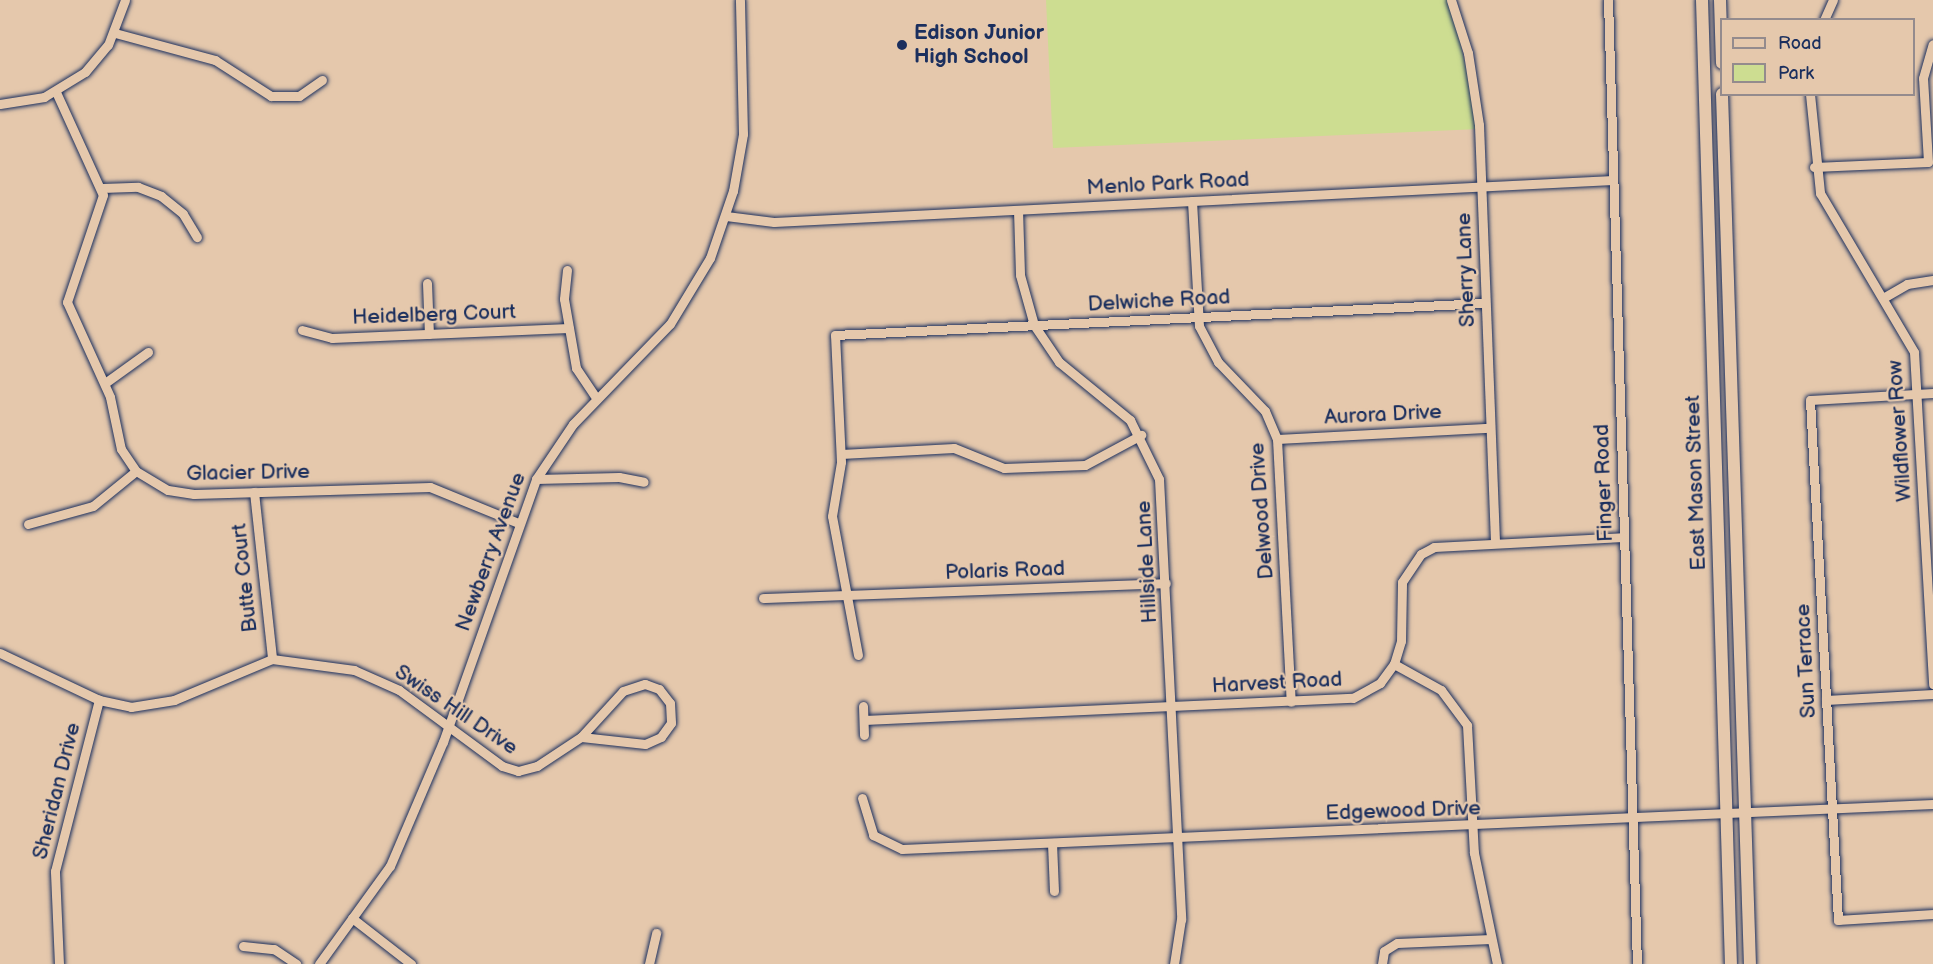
<!DOCTYPE html>
<html>
<head>
<meta charset="utf-8">
<style>
  body { margin:0 }
  #map { position:relative; width:1933px; height:964px; overflow:hidden; background:#e5c8ac; font-family:"Balsamiq Sans",sans-serif }
  div>[style] { position:absolute }
  [style*='--x'] { left:calc(var(--x)*1px); top:calc(var(--y)*1px); width:calc(var(--w)*1px); rotate:calc(var(--a)*1deg) }
  .green>* { inset:0; background:#cddd91 }
  .roads { filter:drop-shadow(0 0 2px #1b2f5e) drop-shadow(0 0 2px #1b2f5e) }
  .minor>* { height:9px; margin:-4.5px; padding:0 4.5px; transform-origin:4.5px; border-radius:4.5px; background:#e5c8ac }
  .major>* { height:12px; margin:-6px; padding:0 6px; transform-origin:6px; border-radius:6px; background:#e5c8ac }
  .dots>* { width:16px; height:16px; translate:-50% -50%; box-sizing:border-box; border:3px solid #e5c8ac; border-radius:50% }
  span { translate:-50% -50%; white-space:nowrap; text-align:center; line-height:1.15; -webkit-text-stroke:4.5px #e5c8ac; paint-order:stroke }
  .poi-label { font-size:21px; color:#1b2f5e; font-weight:700 }
  .left { translate:0 -50%; text-align:left }
  .street-label { font-size:21px; color:#1b2f5e }
  .legend { position:absolute; left:1720px; top:18px; width:195px; height:78px; box-sizing:border-box; background:#e5c8ac; border:2px solid #948b8d; margin:0; padding:8px 10px; list-style:none; font-size:18px; color:#1b2f5e }
  .legend li { display:flex; align-items:center; gap:12px; height:30px }
  .legend b { width:30px; border:2px solid #948b8d }
</style>
</head>
<body>
<div id="map">
  <div class="green">
    <i style="clip-path:polygon(1046px 0,1451px 0,1479px 129px,1053px 148px)"></i>
  </div>
  <div class="roads">
    <div class="minor">
      <i style="--x:1451;--y:0;--w:56;--a:72.2"></i>
      <i style="--x:1468;--y:53;--w:73;--a:81.3"></i>
      <i style="--x:1479;--y:125;--w:417;--a:87.8"></i>
      <i style="--x:1608;--y:0;--w:964;--a:88.28"></i>
      <i style="--x:1824;--y:20;--w:22;--a:-66"></i>
      <i style="--x:115;--y:33;--w:104;--a:15.1"></i>
      <i style="--x:215;--y:60;--w:67;--a:32.7"></i>
      <i style="--x:271;--y:96;--w:28;--a:0"></i>
      <i style="--x:299;--y:96;--w:28;--a:-35"></i>
      <i style="--x:56;--y:92;--w:113;--a:65.5"></i>
      <i style="--x:103;--y:195;--w:113;--a:108.6"></i>
      <i style="--x:67;--y:302;--w:104;--a:65.6"></i>
      <i style="--x:110;--y:397;--w:53;--a:78.1"></i>
      <i style="--x:121;--y:449;--w:27;--a:56"></i>
      <i style="--x:136;--y:471;--w:37;--a:31"></i>
      <i style="--x:168;--y:490;--w:26;--a:9"></i>
      <i style="--x:194;--y:494;--w:236;--a:-1.7"></i>
      <i style="--x:430;--y:487;--w:95;--a:22.2"></i>
      <i style="--x:1810;--y:94;--w:100;--a:84.2"></i>
      <i style="--x:1820;--y:193;--w:185;--a:59.4"></i>
      <i style="--x:1914;--y:352;--w:333;--a:86.7"></i>
      <i style="--x:0;--y:104;--w:45;--a:-9"></i>
      <i style="--x:44;--y:97;--w:48;--a:-31.4"></i>
      <i style="--x:85;--y:72;--w:35;--a:-50"></i>
      <i style="--x:108;--y:45;--w:48;--a:-69.3"></i>
      <i style="--x:1814;--y:167;--w:114;--a:-2.5"></i>
      <i style="--x:1928;--y:162;--w:84;--a:-93.4"></i>
      <i style="--x:1923;--y:78;--w:35;--a:-74"></i>
      <i style="--x:102;--y:188;--w:36;--a:-2"></i>
      <i style="--x:138;--y:187;--w:25;--a:21"></i>
      <i style="--x:161;--y:196;--w:28;--a:39"></i>
      <i style="--x:183;--y:214;--w:27;--a:59"></i>
      <i style="--x:1192;--y:201;--w:125;--a:86.8"></i>
      <i style="--x:1199;--y:326;--w:41;--a:62.2"></i>
      <i style="--x:1218;--y:362;--w:68;--a:46.2"></i>
      <i style="--x:1265;--y:411;--w:30;--a:67"></i>
      <i style="--x:1277;--y:439;--w:263;--a:87"></i>
      <i style="--x:1018;--y:210;--w:65;--a:88.2"></i>
      <i style="--x:1020;--y:275;--w:52;--a:74.4"></i>
      <i style="--x:1034;--y:325;--w:45;--a:56"></i>
      <i style="--x:1059;--y:362;--w:92;--a:39.2"></i>
      <i style="--x:1130;--y:420;--w:66;--a:63.8"></i>
      <i style="--x:1159;--y:479;--w:441;--a:87.1"></i>
      <i style="--x:1181;--y:919;--w:46;--a:98.8"></i>
      <i style="--x:726;--y:216;--w:48;--a:7.1"></i>
      <i style="--x:774;--y:222;--w:840;--a:-2.87"></i>
      <i style="--x:567;--y:270;--w:29;--a:96"></i>
      <i style="--x:564;--y:299;--w:70;--a:80.1"></i>
      <i style="--x:576;--y:368;--w:37;--a:56"></i>
      <i style="--x:427;--y:283;--w:51;--a:87.8"></i>
      <i style="--x:1883;--y:298;--w:28;--a:-30"></i>
      <i style="--x:1907;--y:284;--w:26;--a:-9"></i>
      <i style="--x:302;--y:330;--w:31;--a:15"></i>
      <i style="--x:332;--y:338;--w:237;--a:-2.4"></i>
      <i style="--x:105;--y:383;--w:53;--a:-35.8"></i>
      <i style="--x:1933;--y:393;--w:123;--a:176.7"></i>
      <i style="--x:1810;--y:400;--w:521;--a:86.92"></i>
      <i style="--x:1838;--y:920;--w:95;--a:-3.6"></i>
      <i style="--x:1277;--y:439;--w:213;--a:-3"></i>
      <i style="--x:841;--y:454;--w:113;--a:-3"></i>
      <i style="--x:954;--y:448;--w:54;--a:21.8"></i>
      <i style="--x:1004;--y:468;--w:81;--a:-2.1"></i>
      <i style="--x:1085;--y:465;--w:64;--a:-28.2"></i>
      <i style="--x:536;--y:479;--w:83;--a:-1.4"></i>
      <i style="--x:619;--y:477;--w:25;--a:11"></i>
      <i style="--x:254;--y:492;--w:168;--a:83.8"></i>
      <i style="--x:28;--y:524;--w:67;--a:-15.5"></i>
      <i style="--x:93;--y:506;--w:55;--a:-39.1"></i>
      <i style="--x:763;--y:598;--w:403;--a:-2.1"></i>
      <i style="--x:0;--y:653;--w:110;--a:25.4"></i>
      <i style="--x:99;--y:700;--w:33;--a:12"></i>
      <i style="--x:131;--y:707;--w:44;--a:-9.2"></i>
      <i style="--x:174;--y:700;--w:106;--a:-22.7"></i>
      <i style="--x:272;--y:659;--w:83;--a:7.6"></i>
      <i style="--x:354;--y:670;--w:49;--a:24"></i>
      <i style="--x:399;--y:690;--w:128;--a:36.4"></i>
      <i style="--x:502;--y:766;--w:17;--a:17"></i>
      <i style="--x:518;--y:771;--w:20;--a:-15"></i>
      <i style="--x:537;--y:766;--w:53;--a:-33.4"></i>
      <i style="--x:858;--y:655;--w:141;--a:-100.6"></i>
      <i style="--x:832;--y:516;--w:55;--a:-80.5"></i>
      <i style="--x:841;--y:462;--w:127;--a:-92.7"></i>
      <i style="--x:835;--y:335;--w:651;--a:-2.82"></i>
      <i style="--x:1394;--y:664;--w:54;--a:29"></i>
      <i style="--x:1441;--y:690;--w:44;--a:53.4"></i>
      <i style="--x:1467;--y:725;--w:128;--a:86.9"></i>
      <i style="--x:1474;--y:853;--w:113;--a:78.3"></i>
      <i style="--x:645;--y:684;--w:15;--a:20"></i>
      <i style="--x:659;--y:689;--w:18;--a:52"></i>
      <i style="--x:670;--y:703;--w:20;--a:87"></i>
      <i style="--x:671;--y:723;--w:17;--a:126"></i>
      <i style="--x:661;--y:737;--w:17;--a:156"></i>
      <i style="--x:645;--y:744;--w:64;--a:-173.8"></i>
      <i style="--x:581;--y:737;--w:62;--a:-47.6"></i>
      <i style="--x:623;--y:691;--w:23;--a:-18"></i>
      <i style="--x:1826;--y:700;--w:107;--a:-3.2"></i>
      <i style="--x:863;--y:706;--w:29;--a:88"></i>
      <i style="--x:864;--y:720;--w:489;--a:-2.6"></i>
      <i style="--x:1353;--y:698;--w:31;--a:-29"></i>
      <i style="--x:1380;--y:683;--w:24;--a:-54"></i>
      <i style="--x:1394;--y:664;--w:24;--a:-73"></i>
      <i style="--x:1401;--y:641;--w:59;--a:-89"></i>
      <i style="--x:1402;--y:582;--w:34;--a:-56"></i>
      <i style="--x:1421;--y:554;--w:15;--a:-28"></i>
      <i style="--x:1434;--y:547;--w:189;--a:-3"></i>
      <i style="--x:862;--y:798;--w:39;--a:73"></i>
      <i style="--x:873;--y:835;--w:32;--a:26"></i>
      <i style="--x:902;--y:849;--w:1032;--a:-2.5"></i>
      <i style="--x:1052;--y:843;--w:48;--a:87.6"></i>
      <i style="--x:352;--y:918;--w:75;--a:37.9"></i>
      <i style="--x:243;--y:946;--w:31;--a:6"></i>
      <i style="--x:274;--y:949;--w:27;--a:34"></i>
      <i style="--x:59;--y:964;--w:93;--a:-92.5"></i>
      <i style="--x:55;--y:871;--w:177;--a:-75.6"></i>
      <i style="--x:319;--y:964;--w:121;--a:-54.1"></i>
      <i style="--x:390;--y:866;--w:135;--a:-66.9"></i>
      <i style="--x:443;--y:742;--w:279;--a:-70.5"></i>
      <i style="--x:536;--y:479;--w:66;--a:-56.1"></i>
      <i style="--x:573;--y:424;--w:139;--a:-45.9"></i>
      <i style="--x:670;--y:324;--w:77;--a:-58.8"></i>
      <i style="--x:710;--y:258;--w:71;--a:-71.1"></i>
      <i style="--x:733;--y:191;--w:58;--a:-80"></i>
      <i style="--x:743;--y:134;--w:134;--a:-91.3"></i>
      <i style="--x:649;--y:964;--w:32;--a:-77"></i>
      <i style="--x:1382;--y:964;--w:13;--a:-81"></i>
      <i style="--x:1384;--y:951;--w:15;--a:-32"></i>
      <i style="--x:1397;--y:943;--w:94;--a:-2.4"></i>
    </div>
    <div class="major">
      <i style="--x:1702;--y:0;--w:964;--a:88.28"></i>
      <i style="--x:1720;--y:0;--w:63;--a:88.2"></i>
      <i style="--x:1722;--y:94;--w:870;--a:88.16"></i>
    </div>
  </div>
  <div class="dots">
    <i style="left:902px;top:45px;background:#1b2f5e"></i>
  </div>
  <div class="poi-label">
    <span class="left" style="left:914px;top:45px">Edison Junior<br>High School</span>
  </div>
  <div class="street-label">
    <span style="left:1168px;top:184px;rotate:-3deg">Menlo Park Road</span>
    <span style="left:1466px;top:270px;rotate:-92deg">Sherry Lane</span>
    <span style="left:1159px;top:301px;rotate:-3deg">Delwiche Road</span>
    <span style="left:434px;top:315px;rotate:-2deg">Heidelberg Court</span>
    <span style="left:1383px;top:415px;rotate:-3deg">Aurora Drive</span>
    <span style="left:1900px;top:431px;rotate:-94deg">Wildflower Row</span>
    <span style="left:248px;top:473px;rotate:-1deg">Glacier Drive</span>
    <span style="left:1604px;top:483px;rotate:-92deg">Finger Road</span>
    <span style="left:1696px;top:483px;rotate:-92deg">East Mason Street</span>
    <span style="left:1262px;top:511px;rotate:-94deg">Delwood Drive</span>
    <span style="left:491px;top:552px;rotate:-70deg">Newberry Avenue</span>
    <span style="left:1147px;top:562px;rotate:-93deg">Hillside Lane</span>
    <span style="left:1005px;top:571px;rotate:-2deg">Polaris Road</span>
    <span style="left:245px;top:578px;rotate:-96deg">Butte Court</span>
    <span style="left:1806px;top:661px;rotate:-93deg">Sun Terrace</span>
    <span style="left:1277px;top:683px;rotate:-3deg">Harvest Road</span>
    <span style="left:456px;top:710px;rotate:34deg">Swiss Hill Drive</span>
    <span style="left:57px;top:791px;rotate:-76deg">Sheridan Drive</span>
    <span style="left:1403px;top:811px;rotate:-2deg">Edgewood Drive</span>
  </div>
  <ul class="legend">
  <li><b style="height:8px;background:#e5c8ac"></b>Road</li>
  <li><b style="height:16px;background:#cddd91"></b>Park</li>
  </ul>
</div>
</body>
</html>
